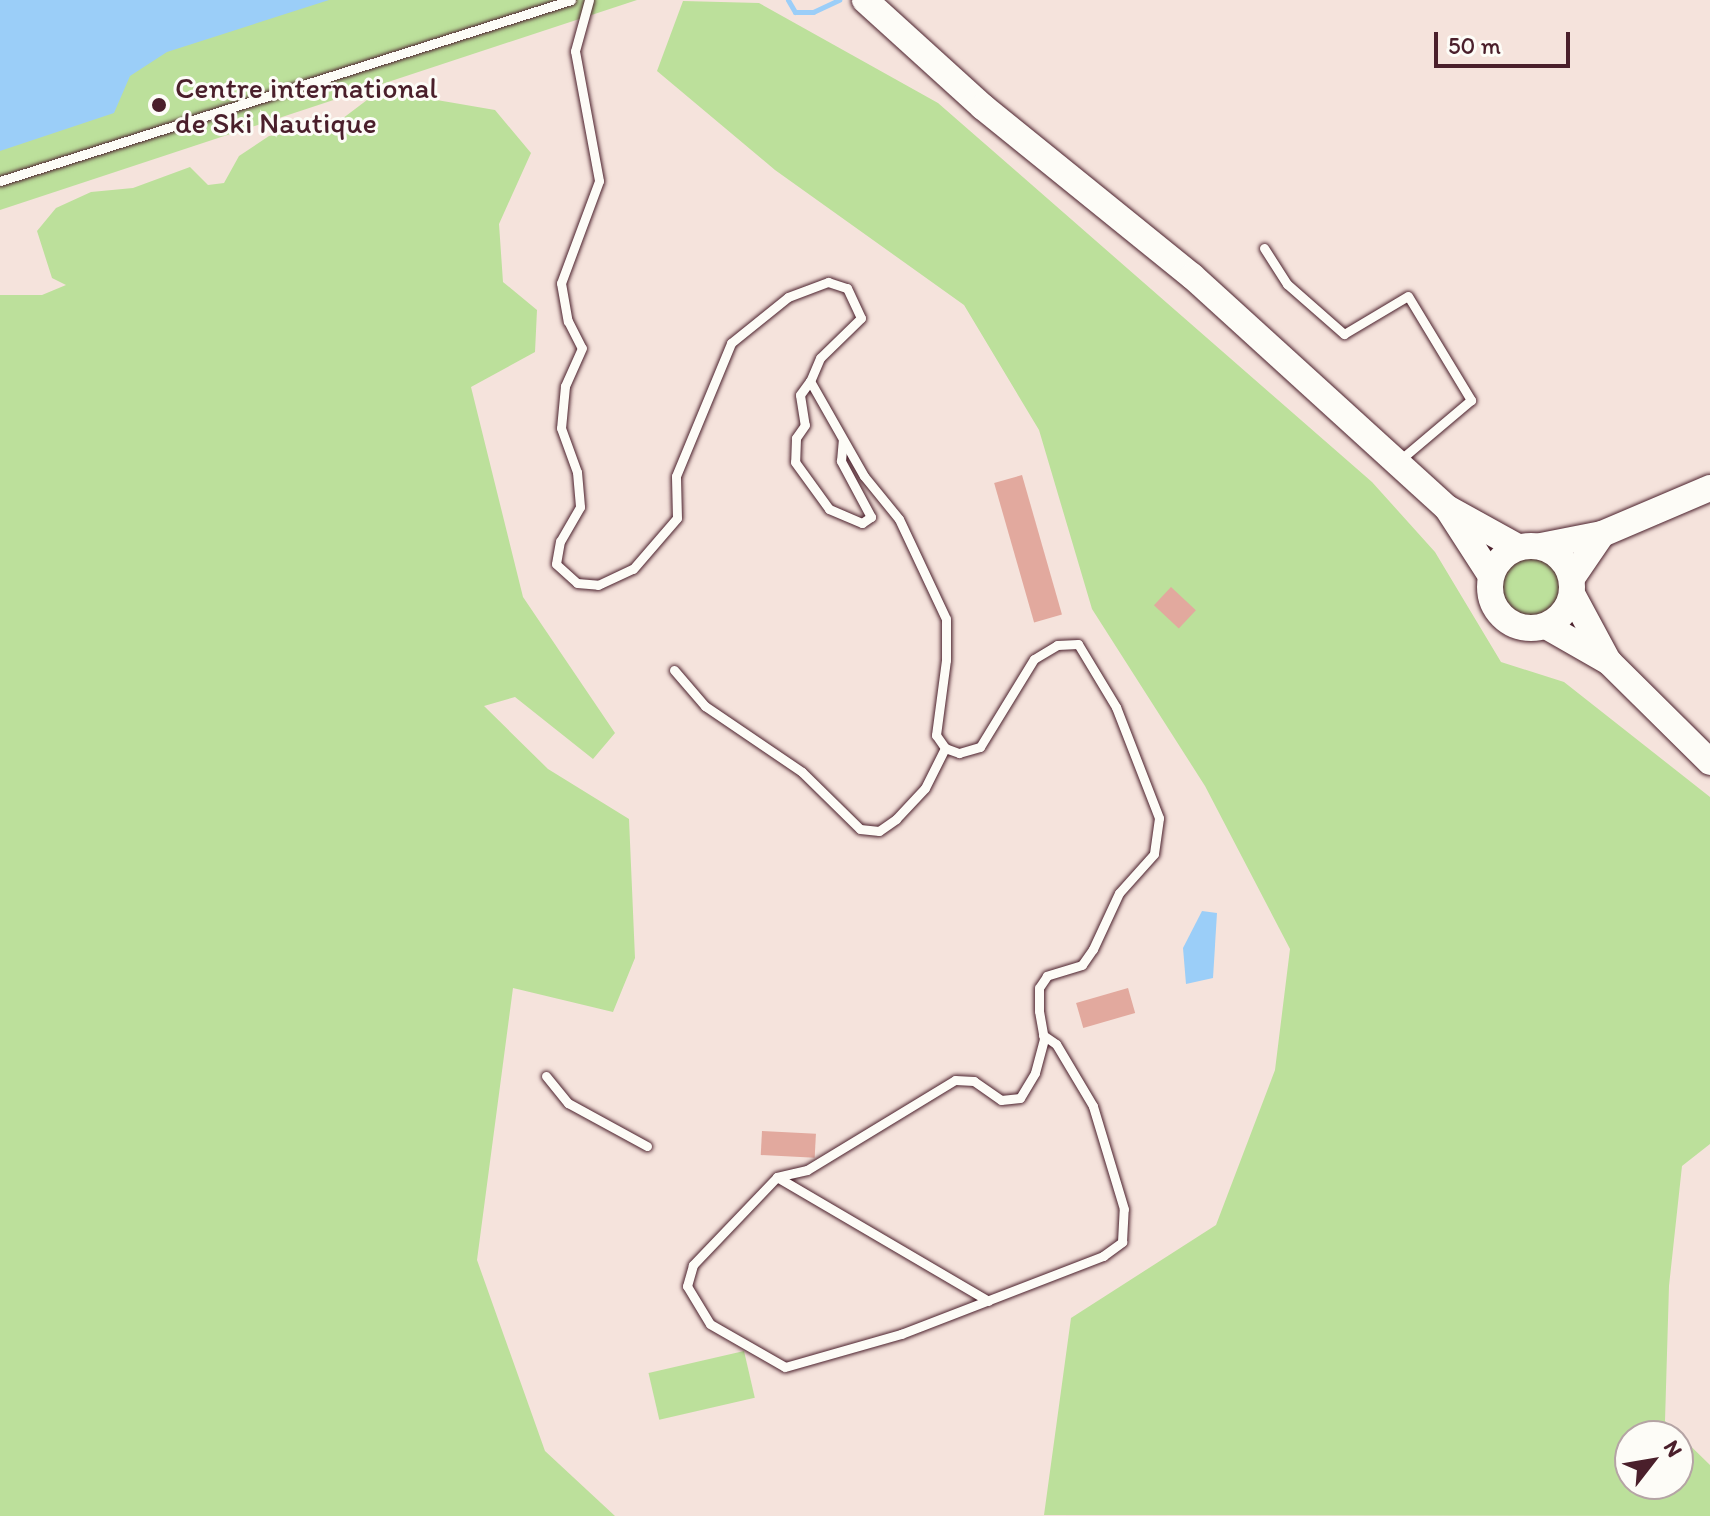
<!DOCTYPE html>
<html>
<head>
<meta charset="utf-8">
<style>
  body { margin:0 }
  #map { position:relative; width:1710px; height:1516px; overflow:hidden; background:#f5e3dc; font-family:Itim,sans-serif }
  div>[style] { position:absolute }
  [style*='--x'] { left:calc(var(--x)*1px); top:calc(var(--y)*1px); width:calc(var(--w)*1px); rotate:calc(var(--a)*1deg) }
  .green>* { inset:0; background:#bce09b; transform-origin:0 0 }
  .round { border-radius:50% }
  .water>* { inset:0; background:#9bcef8 }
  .stream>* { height:5px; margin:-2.5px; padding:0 2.5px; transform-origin:2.5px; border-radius:2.5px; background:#9bcef8 }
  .building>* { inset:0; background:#e2a99e; transform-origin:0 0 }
  .roads { filter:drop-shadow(0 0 2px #4a1f2b) drop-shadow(0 0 2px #4a1f2b) }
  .lane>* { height:9px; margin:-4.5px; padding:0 4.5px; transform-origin:4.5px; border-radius:4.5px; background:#fdfcf7 }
  .secondary>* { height:26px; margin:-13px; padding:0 13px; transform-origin:13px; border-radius:13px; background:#fdfcf7 }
  .secondary>.ring { margin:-13px; padding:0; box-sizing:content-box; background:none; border:26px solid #fdfcf7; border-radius:50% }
  .dots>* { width:22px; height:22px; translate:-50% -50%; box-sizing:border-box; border:4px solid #fdfcf7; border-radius:50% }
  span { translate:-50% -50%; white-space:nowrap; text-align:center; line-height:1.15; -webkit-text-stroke:6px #fdfcf7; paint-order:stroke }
  .poi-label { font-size:30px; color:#4a1f2b }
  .left { translate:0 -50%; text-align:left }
  .north { position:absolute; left:1614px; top:1420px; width:80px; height:80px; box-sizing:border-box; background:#fdfcf7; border:2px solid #b5a4a5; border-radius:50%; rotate:59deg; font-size:22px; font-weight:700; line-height:32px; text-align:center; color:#4a1f2b }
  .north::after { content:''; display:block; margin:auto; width:28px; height:36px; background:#4a1f2b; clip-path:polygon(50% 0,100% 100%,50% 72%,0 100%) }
  .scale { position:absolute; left:1434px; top:32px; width:136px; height:36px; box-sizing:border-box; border:4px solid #4a1f2b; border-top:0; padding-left:10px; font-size:24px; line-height:28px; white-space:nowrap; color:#4a1f2b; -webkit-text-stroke:6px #fdfcf7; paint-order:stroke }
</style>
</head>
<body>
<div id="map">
  <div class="green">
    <i style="clip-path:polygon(0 0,637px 0,0 210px)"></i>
    <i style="clip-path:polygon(evenodd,683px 1px,759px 3px,938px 103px,1372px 482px,1435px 552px,1501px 662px,1564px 682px,1710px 797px,1710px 1144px,1682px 1166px,1669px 1286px,1665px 1421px,1710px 1465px,1710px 1516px,1044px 1515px,1071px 1318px,1216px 1225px,1275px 1070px,1290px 949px,1205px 786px,1092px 609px,1039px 430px,964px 305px,775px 170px,657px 71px,683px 1px,1630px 1436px,1678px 1436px,1678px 1484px,1630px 1484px,1630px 1436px)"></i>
    <i style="clip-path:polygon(396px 93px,495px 110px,531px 153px,499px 224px,503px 282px,537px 310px,535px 352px,471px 387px,523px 597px,615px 733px,593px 759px,515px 697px,484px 706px,548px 769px,629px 819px,635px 958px,613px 1012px,513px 988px,477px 1260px,545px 1451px,615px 1516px,0 1516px,0 295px,42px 295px,66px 285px,52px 278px,37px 231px,56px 208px,91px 192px,133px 188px,190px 167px,208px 185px,224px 183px,239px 156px,269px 136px,330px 128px,367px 100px)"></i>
    <i class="round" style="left:1500px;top:556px;width:62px;height:62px"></i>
    <i style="left:744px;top:1351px;width:48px;height:98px;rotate:77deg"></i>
  </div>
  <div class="water">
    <i style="clip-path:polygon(0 0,329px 0,167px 52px,130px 76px,114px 113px,0 151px)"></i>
    <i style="clip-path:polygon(1202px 911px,1217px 913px,1213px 978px,1186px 984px,1183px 948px)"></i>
  </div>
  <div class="stream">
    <i style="--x:788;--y:0;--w:14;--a:60"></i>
    <i style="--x:795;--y:12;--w:18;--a:0"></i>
    <i style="--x:813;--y:12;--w:29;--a:-25"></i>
  </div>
  <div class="building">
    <i style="left:1022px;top:475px;width:145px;height:29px;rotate:74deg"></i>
    <i style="left:1171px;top:587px;width:34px;height:25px;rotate:43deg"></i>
    <i style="left:1128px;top:988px;width:26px;height:54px;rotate:74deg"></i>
    <i style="left:762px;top:1131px;width:54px;height:24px;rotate:3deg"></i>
  </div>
  <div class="roads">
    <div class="lane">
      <i style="--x:589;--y:0;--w:53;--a:105.4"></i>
      <i style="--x:575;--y:51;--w:132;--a:79.5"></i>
      <i style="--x:599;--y:181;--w:109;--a:110.4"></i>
      <i style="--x:561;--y:283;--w:39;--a:80"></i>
      <i style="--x:568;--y:321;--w:30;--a:63"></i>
      <i style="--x:582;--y:348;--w:42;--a:114.1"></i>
      <i style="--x:565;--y:386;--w:42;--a:95.4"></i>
      <i style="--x:561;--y:428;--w:47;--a:70"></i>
      <i style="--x:577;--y:472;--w:35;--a:85"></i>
      <i style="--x:580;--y:507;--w:39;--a:120"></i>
      <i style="--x:560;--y:541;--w:23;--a:100"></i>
      <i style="--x:556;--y:564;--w:28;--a:42"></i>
      <i style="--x:577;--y:583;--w:21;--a:5"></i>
      <i style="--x:598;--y:585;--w:38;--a:-25"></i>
      <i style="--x:633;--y:569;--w:67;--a:-49.2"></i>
      <i style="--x:677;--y:518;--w:42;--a:-91.4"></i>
      <i style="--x:676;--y:476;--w:144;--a:-67.5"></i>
      <i style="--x:731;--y:343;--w:73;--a:-38.9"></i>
      <i style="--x:788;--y:297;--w:43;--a:-20.6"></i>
      <i style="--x:828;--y:282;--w:20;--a:18"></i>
      <i style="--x:847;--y:288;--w:33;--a:65"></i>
      <i style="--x:861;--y:318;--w:57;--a:135.7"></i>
      <i style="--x:820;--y:358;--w:25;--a:113"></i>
      <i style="--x:810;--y:381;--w:109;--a:60.4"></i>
      <i style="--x:864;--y:476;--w:55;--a:50.9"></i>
      <i style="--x:899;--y:519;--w:110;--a:64.8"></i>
      <i style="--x:946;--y:619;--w:41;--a:90"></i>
      <i style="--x:946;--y:660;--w:76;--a:97.6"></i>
      <i style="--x:936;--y:735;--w:16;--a:55"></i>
      <i style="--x:945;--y:748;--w:15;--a:20"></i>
      <i style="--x:959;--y:753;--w:22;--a:-16"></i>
      <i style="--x:980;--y:747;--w:103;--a:-58.5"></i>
      <i style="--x:1034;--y:659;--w:27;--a:-31"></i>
      <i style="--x:1057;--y:645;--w:21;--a:-3"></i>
      <i style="--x:1078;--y:644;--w:74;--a:58.9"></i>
      <i style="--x:1116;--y:707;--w:119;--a:68.8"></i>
      <i style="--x:1159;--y:818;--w:36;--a:98"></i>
      <i style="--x:1154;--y:854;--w:52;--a:131.9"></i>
      <i style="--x:1119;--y:893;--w:62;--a:114.9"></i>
      <i style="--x:1093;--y:949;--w:19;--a:125"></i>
      <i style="--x:1082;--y:965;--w:37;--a:163"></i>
      <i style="--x:1047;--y:976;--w:14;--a:124"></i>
      <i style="--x:1039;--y:988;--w:23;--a:90"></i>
      <i style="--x:1039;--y:1011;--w:28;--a:80"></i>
      <i style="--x:1044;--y:1039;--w:35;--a:105"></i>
      <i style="--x:1035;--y:1073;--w:29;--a:121"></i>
      <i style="--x:1020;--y:1098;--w:19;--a:174"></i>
      <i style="--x:1001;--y:1100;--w:33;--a:-145"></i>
      <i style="--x:974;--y:1081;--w:19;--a:-177"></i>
      <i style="--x:955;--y:1080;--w:173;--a:148.7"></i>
      <i style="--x:807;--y:1170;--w:31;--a:167"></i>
      <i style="--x:777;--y:1177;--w:122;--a:133.7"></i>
      <i style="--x:693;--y:1265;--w:22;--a:106"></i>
      <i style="--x:687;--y:1286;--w:44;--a:58.8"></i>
      <i style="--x:710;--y:1324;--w:86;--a:29.8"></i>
      <i style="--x:785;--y:1367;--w:121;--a:-15.9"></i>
      <i style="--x:901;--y:1334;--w:217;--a:-21.1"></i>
      <i style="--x:1103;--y:1256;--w:24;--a:-36"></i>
      <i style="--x:1122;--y:1242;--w:33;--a:-87"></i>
      <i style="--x:1124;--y:1209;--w:108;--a:-106.8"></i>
      <i style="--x:1093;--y:1106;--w:72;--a:-120.8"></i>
      <i style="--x:1056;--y:1044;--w:16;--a:-145"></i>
      <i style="--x:0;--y:181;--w:599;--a:-17.59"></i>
      <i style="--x:1264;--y:248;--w:43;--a:57.4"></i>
      <i style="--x:1287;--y:284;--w:76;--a:41.3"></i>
      <i style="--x:1344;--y:334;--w:74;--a:-30.7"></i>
      <i style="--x:1408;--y:296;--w:122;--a:58.8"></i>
      <i style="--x:1471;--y:400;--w:93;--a:139.8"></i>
      <i style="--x:810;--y:381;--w:17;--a:126"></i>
      <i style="--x:800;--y:395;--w:30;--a:81"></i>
      <i style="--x:805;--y:425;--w:16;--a:125"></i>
      <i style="--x:796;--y:438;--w:24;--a:92"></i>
      <i style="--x:795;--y:462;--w:58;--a:54.1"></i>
      <i style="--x:829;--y:509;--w:36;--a:23"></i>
      <i style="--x:862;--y:523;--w:11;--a:-34"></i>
      <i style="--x:871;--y:517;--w:64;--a:-118.2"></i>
      <i style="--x:841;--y:461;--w:21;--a:-85"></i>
      <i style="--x:674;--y:670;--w:48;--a:49.3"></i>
      <i style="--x:705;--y:706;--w:117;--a:34.2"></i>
      <i style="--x:802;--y:772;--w:81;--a:44.5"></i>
      <i style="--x:860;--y:829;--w:19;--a:6"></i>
      <i style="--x:879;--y:831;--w:21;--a:-35"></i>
      <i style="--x:896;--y:819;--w:42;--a:-46.9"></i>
      <i style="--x:925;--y:788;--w:45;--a:-63.4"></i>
      <i style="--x:546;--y:1076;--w:35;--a:51"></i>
      <i style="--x:568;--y:1103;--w:90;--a:28.6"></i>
      <i style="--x:777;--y:1177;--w:245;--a:30.4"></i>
    </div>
    <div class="secondary">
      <i style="--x:865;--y:0;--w:159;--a:42.2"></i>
      <i style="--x:983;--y:107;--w:269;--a:39"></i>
      <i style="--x:1192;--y:276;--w:345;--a:42.3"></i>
      <i style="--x:1447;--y:508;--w:81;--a:28.8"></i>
      <i style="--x:1449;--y:511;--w:77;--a:57.1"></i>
      <i class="ring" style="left:1490px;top:546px;width:56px;height:56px"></i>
      <i style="--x:1541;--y:546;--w:62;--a:-11.1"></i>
      <i style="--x:1602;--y:534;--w:117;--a:-23.1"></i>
      <i style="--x:1572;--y:578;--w:53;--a:-55.7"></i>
      <i style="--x:1572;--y:594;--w:74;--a:61.7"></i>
      <i style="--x:1546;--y:626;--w:73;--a:29.7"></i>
      <i style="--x:1609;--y:662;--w:142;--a:44.7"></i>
    </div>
  </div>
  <div class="dots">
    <i style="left:159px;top:105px;background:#4a1f2b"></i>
  </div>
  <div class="poi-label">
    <span class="left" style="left:175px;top:105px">Centre international<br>de Ski Nautique</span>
  </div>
  <div class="north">N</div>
  <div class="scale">50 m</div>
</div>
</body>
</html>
